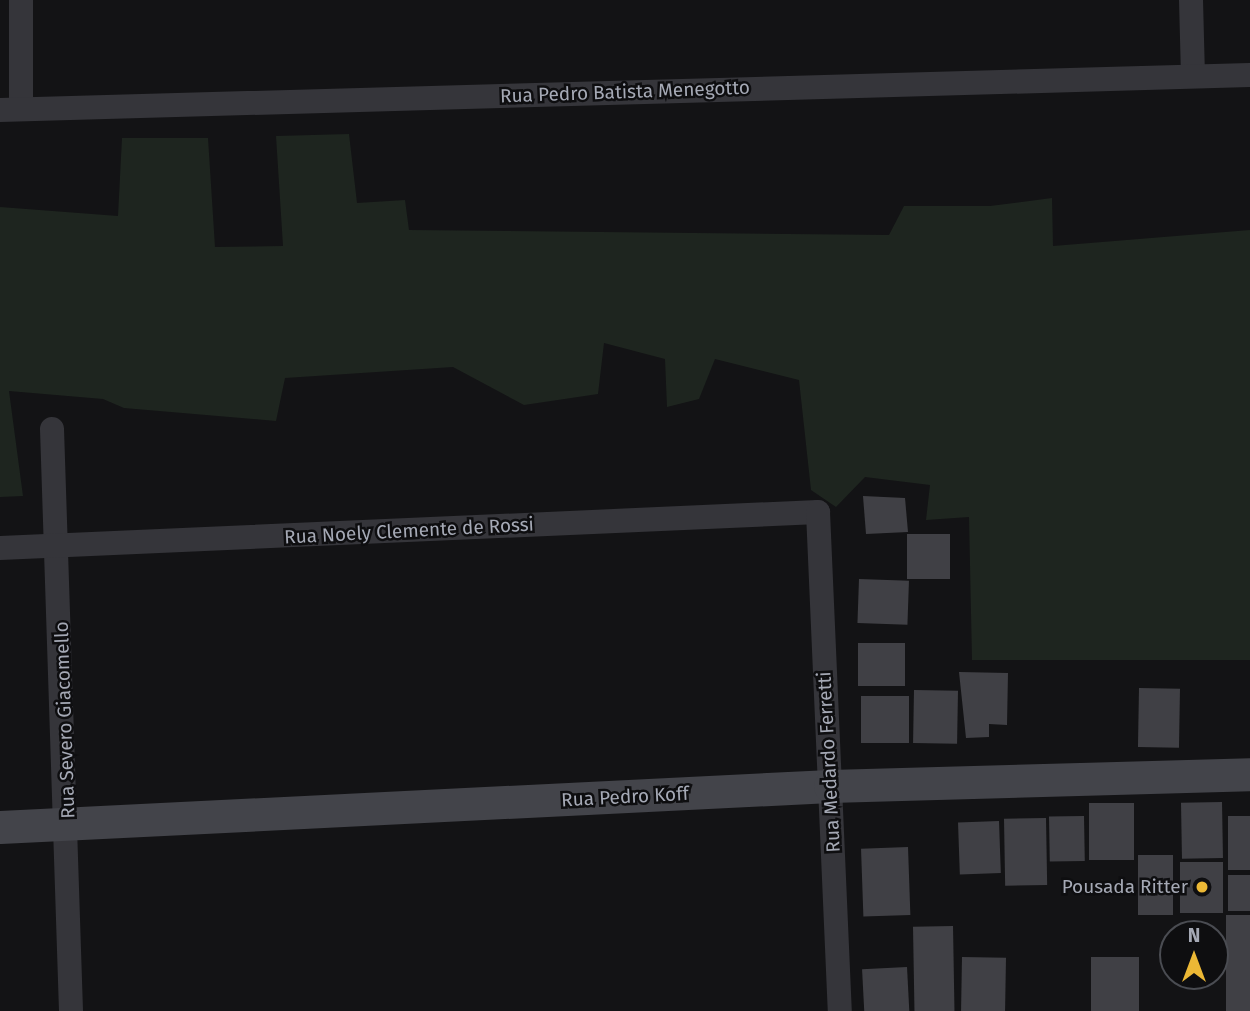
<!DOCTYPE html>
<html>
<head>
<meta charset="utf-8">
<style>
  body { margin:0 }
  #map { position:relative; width:1250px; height:1011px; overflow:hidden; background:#131315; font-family:"Fira Sans",sans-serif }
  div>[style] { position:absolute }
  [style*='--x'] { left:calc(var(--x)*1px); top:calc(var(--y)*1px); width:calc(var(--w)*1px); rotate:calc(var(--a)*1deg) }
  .green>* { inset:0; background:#1e251f }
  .building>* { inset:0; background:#404045; transform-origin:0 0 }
  .street>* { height:24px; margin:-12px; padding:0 12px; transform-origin:12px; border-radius:12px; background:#35353a }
  .secondary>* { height:33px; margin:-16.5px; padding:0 16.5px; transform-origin:16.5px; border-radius:16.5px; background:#43444a }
  .dots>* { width:19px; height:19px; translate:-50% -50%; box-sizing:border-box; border:4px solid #0e0e10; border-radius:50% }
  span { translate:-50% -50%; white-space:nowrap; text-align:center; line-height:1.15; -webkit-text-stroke:5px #0e0e10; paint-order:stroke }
  .street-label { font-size:19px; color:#a5a9b5 }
  .poi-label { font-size:19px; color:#a5a9b5 }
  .right { translate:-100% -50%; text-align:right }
  .north { position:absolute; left:1159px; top:920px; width:70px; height:70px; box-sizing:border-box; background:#0e0e10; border:2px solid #4a4c52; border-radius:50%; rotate:0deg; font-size:19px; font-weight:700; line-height:28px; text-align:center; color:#a5a9b5 }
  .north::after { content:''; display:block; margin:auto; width:24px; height:32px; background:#ecb835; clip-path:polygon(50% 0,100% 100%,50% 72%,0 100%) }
</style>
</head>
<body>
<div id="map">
  <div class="green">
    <i style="clip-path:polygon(349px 134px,357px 203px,405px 200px,409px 230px,889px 235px,904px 206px,990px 206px,1052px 198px,1053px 246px,1250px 230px,1250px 660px,972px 660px,969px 517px,926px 520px,930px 485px,865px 477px,836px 507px,811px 490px,799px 380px,715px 359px,699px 399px,667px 407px,665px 359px,604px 343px,598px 394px,524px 405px,453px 367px,285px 378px,276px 421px,124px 408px,103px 399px,9px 391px,23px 496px,0 497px,0 207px,118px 216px,122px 138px,208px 138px,215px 247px,283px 246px,276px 136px)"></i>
  </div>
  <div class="building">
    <i style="clip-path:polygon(863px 496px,905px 498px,908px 532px,866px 534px)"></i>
    <i style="left:950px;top:534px;width:45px;height:43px;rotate:90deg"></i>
    <i style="left:859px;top:579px;width:50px;height:44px;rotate:2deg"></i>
    <i style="left:858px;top:643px;width:47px;height:43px"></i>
    <i style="clip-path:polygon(959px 672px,1008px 673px,1007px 725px,989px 724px,989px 737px,966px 738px)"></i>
    <i style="left:1139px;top:688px;width:41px;height:59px;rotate:1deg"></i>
    <i style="left:914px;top:690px;width:44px;height:53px;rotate:1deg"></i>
    <i style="left:909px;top:696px;width:47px;height:48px;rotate:90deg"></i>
    <i style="left:1222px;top:802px;width:56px;height:41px;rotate:89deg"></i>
    <i style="left:1089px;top:803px;width:45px;height:57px"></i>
    <i style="left:1084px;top:816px;width:45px;height:35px;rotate:89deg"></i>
    <i style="left:1228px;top:816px;width:22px;height:54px"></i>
    <i style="left:1046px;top:818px;width:67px;height:42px;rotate:89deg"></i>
    <i style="left:999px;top:821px;width:52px;height:41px;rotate:88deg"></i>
    <i style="left:908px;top:847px;width:68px;height:47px;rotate:88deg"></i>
    <i style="left:1138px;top:855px;width:35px;height:60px"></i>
    <i style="left:1180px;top:862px;width:43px;height:51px"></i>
    <i style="left:1228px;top:875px;width:22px;height:36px"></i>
    <i style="left:1250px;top:915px;width:96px;height:24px;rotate:90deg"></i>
    <i style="left:953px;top:926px;width:85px;height:40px;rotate:89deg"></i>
    <i style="left:1215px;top:942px;width:11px;height:22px"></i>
    <i style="left:962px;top:957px;width:44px;height:54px;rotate:1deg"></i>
    <i style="left:1091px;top:957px;width:48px;height:54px"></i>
    <i style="left:907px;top:967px;width:44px;height:45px;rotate:87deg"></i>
  </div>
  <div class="street">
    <i style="--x:1191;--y:0;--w:76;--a:88.5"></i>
    <i style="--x:21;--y:109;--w:109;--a:-90"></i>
    <i style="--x:0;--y:110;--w:1250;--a:-1.6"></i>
    <i style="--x:52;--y:429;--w:582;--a:88.13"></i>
    <i style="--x:0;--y:548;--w:819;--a:-2.52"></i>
    <i style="--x:818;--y:512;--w:499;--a:87.5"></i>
  </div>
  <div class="secondary">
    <i style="--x:0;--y:827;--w:831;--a:-2.83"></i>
    <i style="--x:830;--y:786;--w:420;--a:-1.6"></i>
  </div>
  <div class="dots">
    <i style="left:1202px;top:887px;background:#ecb835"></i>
  </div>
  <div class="street-label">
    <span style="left:625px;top:92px;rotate:-2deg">Rua Pedro Batista Menegotto</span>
    <span style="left:409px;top:531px;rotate:-3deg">Rua Noely Clemente de Rossi</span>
    <span style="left:65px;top:720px;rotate:-92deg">Rua Severo Giacomello</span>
    <span style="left:829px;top:762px;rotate:-93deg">Rua Medardo Ferretti</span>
    <span style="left:625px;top:797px;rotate:-3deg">Rua Pedro Koff</span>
  </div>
  <div class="poi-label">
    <span class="right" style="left:1188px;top:887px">Pousada Ritter</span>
  </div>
  <div class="north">N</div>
</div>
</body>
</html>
